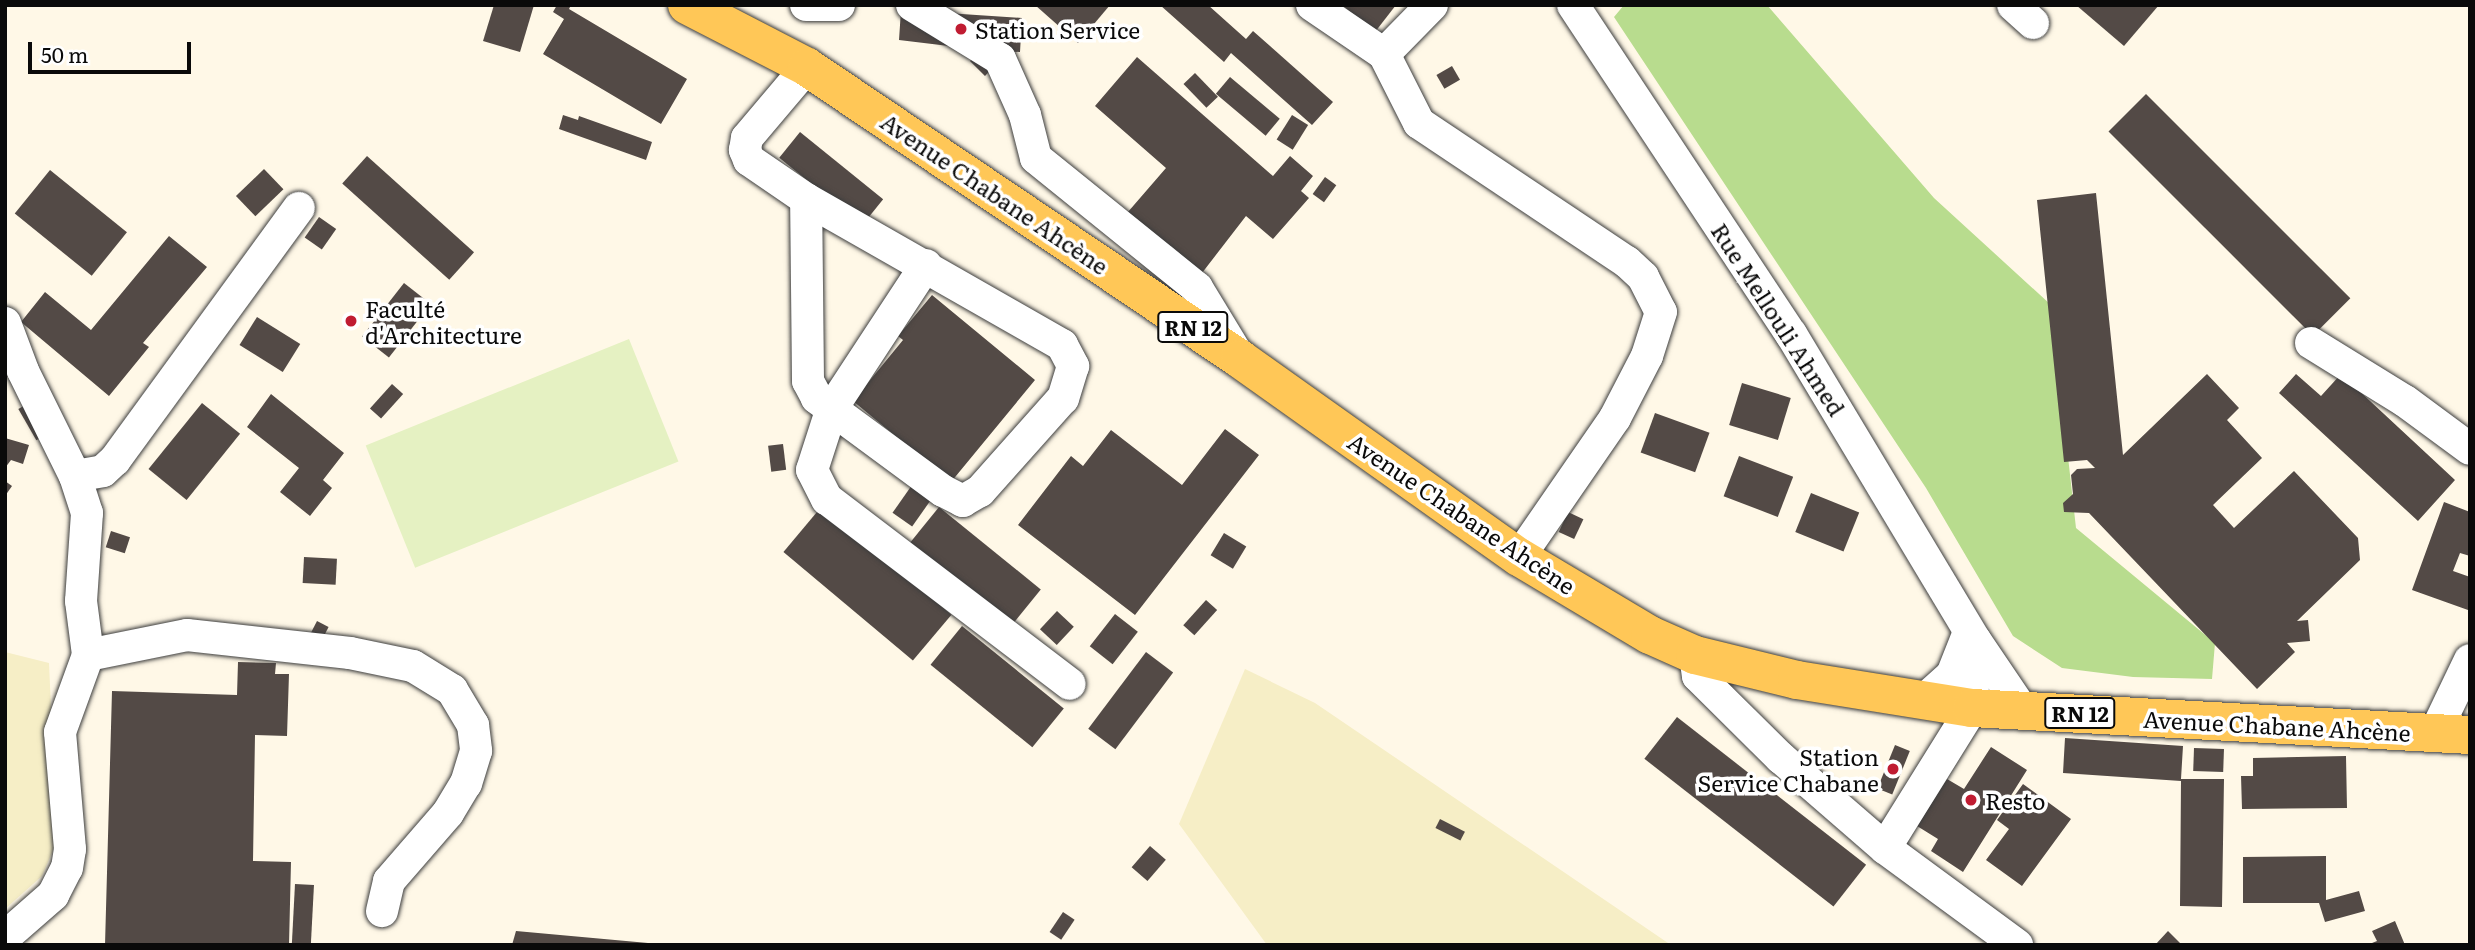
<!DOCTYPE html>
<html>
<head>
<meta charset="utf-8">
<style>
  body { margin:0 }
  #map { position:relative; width:2475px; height:950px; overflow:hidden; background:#fff8e7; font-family:Literata,serif }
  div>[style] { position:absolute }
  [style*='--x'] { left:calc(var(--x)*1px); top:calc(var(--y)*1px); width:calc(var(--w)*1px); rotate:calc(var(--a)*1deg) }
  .farmland>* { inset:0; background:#f6eec6 }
  .forest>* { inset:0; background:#b8dc8e }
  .pitch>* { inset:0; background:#e5f1c2; transform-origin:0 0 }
  .building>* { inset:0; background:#534a46; transform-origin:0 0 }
  .roads { filter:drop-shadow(0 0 2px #3d3d3d) drop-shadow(0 0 2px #3d3d3d) }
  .minor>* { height:32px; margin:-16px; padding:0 16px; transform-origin:16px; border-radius:16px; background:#fff }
  .major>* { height:38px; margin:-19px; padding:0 19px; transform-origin:19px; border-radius:19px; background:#ffc757 }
  .dots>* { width:19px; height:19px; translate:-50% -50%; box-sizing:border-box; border:4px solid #fff; border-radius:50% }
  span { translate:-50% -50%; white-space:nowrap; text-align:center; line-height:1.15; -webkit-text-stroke:7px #fff; paint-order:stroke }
  .shield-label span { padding:2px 5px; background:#fff; border:2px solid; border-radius:5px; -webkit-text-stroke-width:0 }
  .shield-label { font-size:21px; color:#0a0a0a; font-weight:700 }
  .poi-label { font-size:23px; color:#0a0a0a }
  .left { translate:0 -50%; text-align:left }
  .right { translate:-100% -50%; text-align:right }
  .street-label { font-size:23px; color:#0a0a0a }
  .frame { position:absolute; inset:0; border:7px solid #0a0a0a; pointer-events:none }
  .scale { position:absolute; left:28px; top:42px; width:163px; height:32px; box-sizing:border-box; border:4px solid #0a0a0a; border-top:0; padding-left:9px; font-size:21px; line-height:24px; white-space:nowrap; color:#0a0a0a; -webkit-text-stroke:5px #fff; paint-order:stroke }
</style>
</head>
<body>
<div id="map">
  <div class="farmland">
    <i style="clip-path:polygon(5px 652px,49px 663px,57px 841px,42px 876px,5px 909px)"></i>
    <i style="clip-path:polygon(1245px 669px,1315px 703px,1671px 945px,1267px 945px,1179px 824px)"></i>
  </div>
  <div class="forest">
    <i style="clip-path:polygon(1624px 5px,1767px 5px,1934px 198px,2051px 305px,2076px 528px,2215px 643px,2212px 679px,2133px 677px,2062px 668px,2013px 636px,1926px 488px,1614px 17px)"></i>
  </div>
  <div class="pitch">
    <i style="left:629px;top:339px;width:132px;height:284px;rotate:68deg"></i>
  </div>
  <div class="building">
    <i style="clip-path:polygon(494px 5px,534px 5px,520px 52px,483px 41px)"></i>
    <i style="clip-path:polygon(557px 5px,571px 5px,569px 9px,687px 79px,661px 124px,543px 54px,564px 19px,553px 12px)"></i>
    <i style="clip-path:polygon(1035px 5px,1110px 5px,1078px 43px)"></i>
    <i style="clip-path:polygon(1160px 5px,1208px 5px,1246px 39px,1253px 31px,1333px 102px,1312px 125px,1231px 53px,1224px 62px)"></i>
    <i style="clip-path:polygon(1342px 5px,1396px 5px,1375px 32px)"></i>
    <i style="clip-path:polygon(2076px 5px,2159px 5px,2124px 46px)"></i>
    <i style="clip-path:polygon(901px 10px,1022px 18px,1020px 52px,984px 50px,997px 63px,985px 76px,970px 61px,982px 50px,899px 40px)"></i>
    <i style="clip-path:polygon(1137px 57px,1273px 176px,1290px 156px,1313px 176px,1301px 191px,1309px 198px,1273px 239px,1246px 216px,1202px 273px,1171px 246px,1162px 257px,1121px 220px,1166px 168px,1095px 106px)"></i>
    <i style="left:1452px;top:66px;width:16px;height:18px;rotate:60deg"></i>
    <i style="left:1195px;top:73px;width:33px;height:16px;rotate:46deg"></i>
    <i style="left:1230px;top:77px;width:65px;height:22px;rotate:40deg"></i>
    <i style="left:2146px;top:94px;width:289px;height:53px;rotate:45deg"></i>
    <i style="clip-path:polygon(563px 115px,578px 120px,579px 116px,652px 142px,646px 160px,559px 129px)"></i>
    <i style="left:1292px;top:115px;width:19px;height:29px;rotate:32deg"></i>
    <i style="left:800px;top:132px;width:107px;height:33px;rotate:39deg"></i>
    <i style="left:367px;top:156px;width:144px;height:37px;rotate:42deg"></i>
    <i style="left:264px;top:169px;width:28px;height:39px;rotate:46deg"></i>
    <i style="left:50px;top:170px;width:99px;height:56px;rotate:39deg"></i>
    <i style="left:1325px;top:177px;width:14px;height:21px;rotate:36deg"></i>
    <i style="clip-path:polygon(2096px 193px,2123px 455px,2207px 374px,2239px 408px,2227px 420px,2262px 458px,2213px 505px,2234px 528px,2294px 471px,2358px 538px,2360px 560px,2297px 621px,2308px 620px,2310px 641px,2287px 643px,2295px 652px,2257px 689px,2089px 513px,2064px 512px,2063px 503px,2073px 494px,2071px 475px,2077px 469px,2095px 468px,2087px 460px,2064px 462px,2037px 200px)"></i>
    <i style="left:319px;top:217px;width:21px;height:25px;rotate:35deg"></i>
    <i style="clip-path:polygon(169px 236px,207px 267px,143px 343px,149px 347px,109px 396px,21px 322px,45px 292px,91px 330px)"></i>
    <i style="left:404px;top:283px;width:34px;height:68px;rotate:38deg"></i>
    <i style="clip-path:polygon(932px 295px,1035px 380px,951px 482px,853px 401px,903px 340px,898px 336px)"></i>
    <i style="left:257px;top:317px;width:51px;height:33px;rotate:32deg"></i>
    <i style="clip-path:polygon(2296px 374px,2321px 396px,2341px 374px,2455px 480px,2418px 521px,2279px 393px)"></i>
    <i style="left:1742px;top:383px;width:51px;height:44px;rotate:17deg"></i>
    <i style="left:392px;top:384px;width:15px;height:33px;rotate:42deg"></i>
    <i style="clip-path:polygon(271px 394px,344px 453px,323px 480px,332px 488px,310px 516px,280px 492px,299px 468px,247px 427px)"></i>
    <i style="left:202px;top:403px;width:49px;height:85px;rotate:39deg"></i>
    <i style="left:27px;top:404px;width:36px;height:10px;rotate:60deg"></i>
    <i style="left:1655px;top:413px;width:58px;height:42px;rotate:20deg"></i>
    <i style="clip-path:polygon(1225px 429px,1259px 455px,1135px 615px,1018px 525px,1071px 456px,1083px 466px,1111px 430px,1182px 485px)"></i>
    <i style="clip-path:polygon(5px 438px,29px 445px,23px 464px,11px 460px,5px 468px)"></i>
    <i style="left:783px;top:444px;width:26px;height:15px;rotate:83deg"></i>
    <i style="left:1739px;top:456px;width:58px;height:43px;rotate:21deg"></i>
    <i style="clip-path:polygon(5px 481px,12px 486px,5px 496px)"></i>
    <i style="left:912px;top:485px;width:24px;height:34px;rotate:35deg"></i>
    <i style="left:1811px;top:493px;width:52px;height:42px;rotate:22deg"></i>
    <i style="clip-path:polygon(2444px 502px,2470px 512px,2470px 556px,2460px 553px,2453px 571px,2470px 577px,2468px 610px,2412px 590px)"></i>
    <i style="left:822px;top:506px;width:169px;height:60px;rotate:40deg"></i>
    <i style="left:939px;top:507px;width:131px;height:48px;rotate:39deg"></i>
    <i style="left:1568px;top:512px;width:17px;height:22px;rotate:25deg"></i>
    <i style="left:111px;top:531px;width:20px;height:17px;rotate:18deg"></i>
    <i style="left:1224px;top:533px;width:26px;height:26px;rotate:31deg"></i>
    <i style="left:304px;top:557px;width:33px;height:26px;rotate:3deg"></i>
    <i style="left:1206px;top:600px;width:15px;height:34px;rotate:42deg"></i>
    <i style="left:1057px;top:611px;width:23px;height:25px;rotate:43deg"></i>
    <i style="left:1115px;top:614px;width:29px;height:41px;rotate:38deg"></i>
    <i style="left:317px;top:621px;width:13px;height:15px;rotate:27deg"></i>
    <i style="left:962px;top:626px;width:131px;height:50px;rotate:39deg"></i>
    <i style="left:1146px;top:652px;width:34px;height:96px;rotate:37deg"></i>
    <i style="clip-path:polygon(238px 662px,276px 663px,275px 674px,289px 674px,287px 736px,255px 735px,253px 861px,291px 862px,289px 945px,105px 945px,112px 691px,237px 695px)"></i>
    <i style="left:1677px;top:717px;width:240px;height:53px;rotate:38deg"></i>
    <i style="clip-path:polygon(2065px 738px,2183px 746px,2181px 779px,2224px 779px,2222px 907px,2180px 906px,2181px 781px,2063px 773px)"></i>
    <i style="left:1895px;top:745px;width:16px;height:47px;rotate:22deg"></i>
    <i style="clip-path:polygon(1991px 747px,2027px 770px,1963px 872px,1931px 851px,1938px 839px,1917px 826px,1947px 779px,1964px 789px)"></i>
    <i style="left:2194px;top:748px;width:30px;height:23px;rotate:2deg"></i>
    <i style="clip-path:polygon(2346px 756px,2347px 808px,2242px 809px,2241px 776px,2253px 776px,2253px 758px)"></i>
    <i style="clip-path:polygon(2023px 784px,2071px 819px,2022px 886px,1986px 860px,2009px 829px,1997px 820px)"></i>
    <i style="left:1440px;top:819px;width:28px;height:10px;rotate:27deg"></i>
    <i style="left:1150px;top:846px;width:21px;height:28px;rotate:41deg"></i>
    <i style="clip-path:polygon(2326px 856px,2326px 900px,2359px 891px,2365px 911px,2325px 922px,2319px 903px,2243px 903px,2243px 857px)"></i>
    <i style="left:295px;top:884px;width:19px;height:61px;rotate:3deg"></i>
    <i style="left:1063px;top:912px;width:14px;height:24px;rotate:34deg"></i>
    <i style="clip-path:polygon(2395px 921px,2405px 945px,2367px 945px,2377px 941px,2372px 931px)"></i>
    <i style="clip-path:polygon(516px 931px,648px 943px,647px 945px,512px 945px)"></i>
    <i style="clip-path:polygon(2168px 931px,2182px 945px,2155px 945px)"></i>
  </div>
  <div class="roads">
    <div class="minor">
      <i style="--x:806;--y:5;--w:33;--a:0"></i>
      <i style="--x:912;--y:5;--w:103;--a:31.5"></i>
      <i style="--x:1000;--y:59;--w:61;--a:65.9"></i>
      <i style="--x:1025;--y:115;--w:44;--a:75.7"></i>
      <i style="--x:1036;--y:158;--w:207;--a:38.9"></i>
      <i style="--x:1197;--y:288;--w:81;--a:58.7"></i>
      <i style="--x:1312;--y:5;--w:87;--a:34.2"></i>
      <i style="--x:1432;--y:5;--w:69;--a:134.4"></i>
      <i style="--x:1384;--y:54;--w:77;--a:63.1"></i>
      <i style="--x:1419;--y:123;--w:250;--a:33.8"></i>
      <i style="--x:1627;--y:262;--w:22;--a:43"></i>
      <i style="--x:1643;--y:277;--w:39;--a:63"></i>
      <i style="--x:1661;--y:312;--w:46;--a:107.7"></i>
      <i style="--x:1647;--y:356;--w:70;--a:117.3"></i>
      <i style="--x:1615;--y:418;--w:169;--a:124.6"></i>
      <i style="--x:1573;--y:5;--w:395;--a:56.5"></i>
      <i style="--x:1791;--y:334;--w:357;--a:59"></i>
      <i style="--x:1975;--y:640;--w:86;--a:55.9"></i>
      <i style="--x:2013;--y:5;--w:27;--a:42"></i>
      <i style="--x:806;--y:199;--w:295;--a:29.7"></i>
      <i style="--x:1062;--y:345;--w:24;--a:62"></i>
      <i style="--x:1073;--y:366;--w:34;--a:107"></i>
      <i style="--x:1063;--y:398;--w:125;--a:131.7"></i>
      <i style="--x:980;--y:491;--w:20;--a:150"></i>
      <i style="--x:963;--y:501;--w:22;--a:-153"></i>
      <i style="--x:943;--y:491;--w:157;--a:-143.6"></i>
      <i style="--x:817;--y:398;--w:19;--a:-118"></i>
      <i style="--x:808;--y:381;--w:182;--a:-90.6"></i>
      <i style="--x:806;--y:199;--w:69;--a:-145.6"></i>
      <i style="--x:749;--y:160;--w:11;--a:-112"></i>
      <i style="--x:745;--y:150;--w:12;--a:-81"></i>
      <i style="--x:747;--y:138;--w:93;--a:-49.8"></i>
      <i style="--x:926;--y:265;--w:171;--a:123.3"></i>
      <i style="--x:832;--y:408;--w:65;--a:107.9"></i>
      <i style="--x:812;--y:470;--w:33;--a:63"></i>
      <i style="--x:827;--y:499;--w:305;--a:37.3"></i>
      <i style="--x:5;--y:323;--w:51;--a:69.4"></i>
      <i style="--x:23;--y:371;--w:117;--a:63.7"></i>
      <i style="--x:75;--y:476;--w:39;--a:72"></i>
      <i style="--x:87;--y:513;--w:88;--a:93.9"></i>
      <i style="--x:81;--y:601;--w:54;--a:82.6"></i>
      <i style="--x:88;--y:655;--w:101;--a:-11.4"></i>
      <i style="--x:187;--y:635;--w:164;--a:6.3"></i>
      <i style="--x:350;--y:653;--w:64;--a:11.7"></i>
      <i style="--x:413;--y:666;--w:46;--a:31.6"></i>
      <i style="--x:452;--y:690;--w:41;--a:59"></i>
      <i style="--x:473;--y:725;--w:26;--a:83"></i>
      <i style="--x:476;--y:751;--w:34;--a:107"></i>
      <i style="--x:466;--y:783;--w:35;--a:121"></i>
      <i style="--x:448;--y:813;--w:90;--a:130.9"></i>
      <i style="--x:389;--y:881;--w:31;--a:103"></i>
      <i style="--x:2311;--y:343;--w:110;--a:31.7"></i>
      <i style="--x:2405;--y:401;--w:81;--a:36.4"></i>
      <i style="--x:75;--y:476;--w:28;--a:-10"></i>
      <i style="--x:103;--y:471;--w:16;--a:-43"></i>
      <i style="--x:115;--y:460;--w:312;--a:-53.9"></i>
      <i style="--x:1695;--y:655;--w:21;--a:82"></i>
      <i style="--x:1698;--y:676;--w:117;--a:44.7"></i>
      <i style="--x:1781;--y:758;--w:138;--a:40.9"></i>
      <i style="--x:1885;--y:848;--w:164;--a:36.3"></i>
      <i style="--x:1923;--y:701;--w:39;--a:-42"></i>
      <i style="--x:1952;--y:675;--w:46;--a:-68.4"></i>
      <i style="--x:2434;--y:735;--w:83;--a:-64.4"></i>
      <i style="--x:1885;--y:848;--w:165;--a:-58.1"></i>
      <i style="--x:1972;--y:708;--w:67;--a:-87.4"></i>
      <i style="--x:5;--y:937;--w:64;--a:-41.2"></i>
      <i style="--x:53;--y:895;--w:30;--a:-63"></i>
      <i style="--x:67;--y:868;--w:19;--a:-81"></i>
      <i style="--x:70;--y:849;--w:117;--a:-94.9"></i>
      <i style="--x:60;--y:732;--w:82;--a:-70"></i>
    </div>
    <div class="major">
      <i style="--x:687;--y:5;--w:135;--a:27.3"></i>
      <i style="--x:807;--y:67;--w:522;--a:33.99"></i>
      <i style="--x:1240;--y:359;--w:342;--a:35.4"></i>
      <i style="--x:1519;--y:557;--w:152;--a:30.8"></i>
      <i style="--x:1650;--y:635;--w:49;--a:24"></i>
      <i style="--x:1695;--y:655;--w:105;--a:13.8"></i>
      <i style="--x:1797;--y:680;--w:177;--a:9.1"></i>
      <i style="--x:1972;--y:708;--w:499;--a:3.1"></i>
    </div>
  </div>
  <div class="dots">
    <i style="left:961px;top:29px;background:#c01c32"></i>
    <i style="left:351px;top:321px;background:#c01c32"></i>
    <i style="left:1893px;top:769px;background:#c01c32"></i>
    <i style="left:1971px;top:800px;background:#c01c32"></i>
  </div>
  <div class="shield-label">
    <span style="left:1193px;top:327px">RN 12</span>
    <span style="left:2080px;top:713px">RN 12</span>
  </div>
  <div class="poi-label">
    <span class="left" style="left:975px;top:29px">Station Service</span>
    <span class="left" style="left:365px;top:321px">Faculté<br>d'Architecture</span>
    <span class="right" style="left:1879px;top:769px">Station<br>Service Chabane</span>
    <span class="left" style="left:1985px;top:800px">Resto</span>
  </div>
  <div class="street-label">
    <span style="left:995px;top:193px;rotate:34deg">Avenue Chabane Ahcène</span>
    <span style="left:1779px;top:319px;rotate:57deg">Rue Mellouli Ahmed</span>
    <span style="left:1462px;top:513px;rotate:34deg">Avenue Chabane Ahcène</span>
    <span style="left:2277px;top:725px;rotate:3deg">Avenue Chabane Ahcène</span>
  </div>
  <div class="frame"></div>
  <div class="scale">50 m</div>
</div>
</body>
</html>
